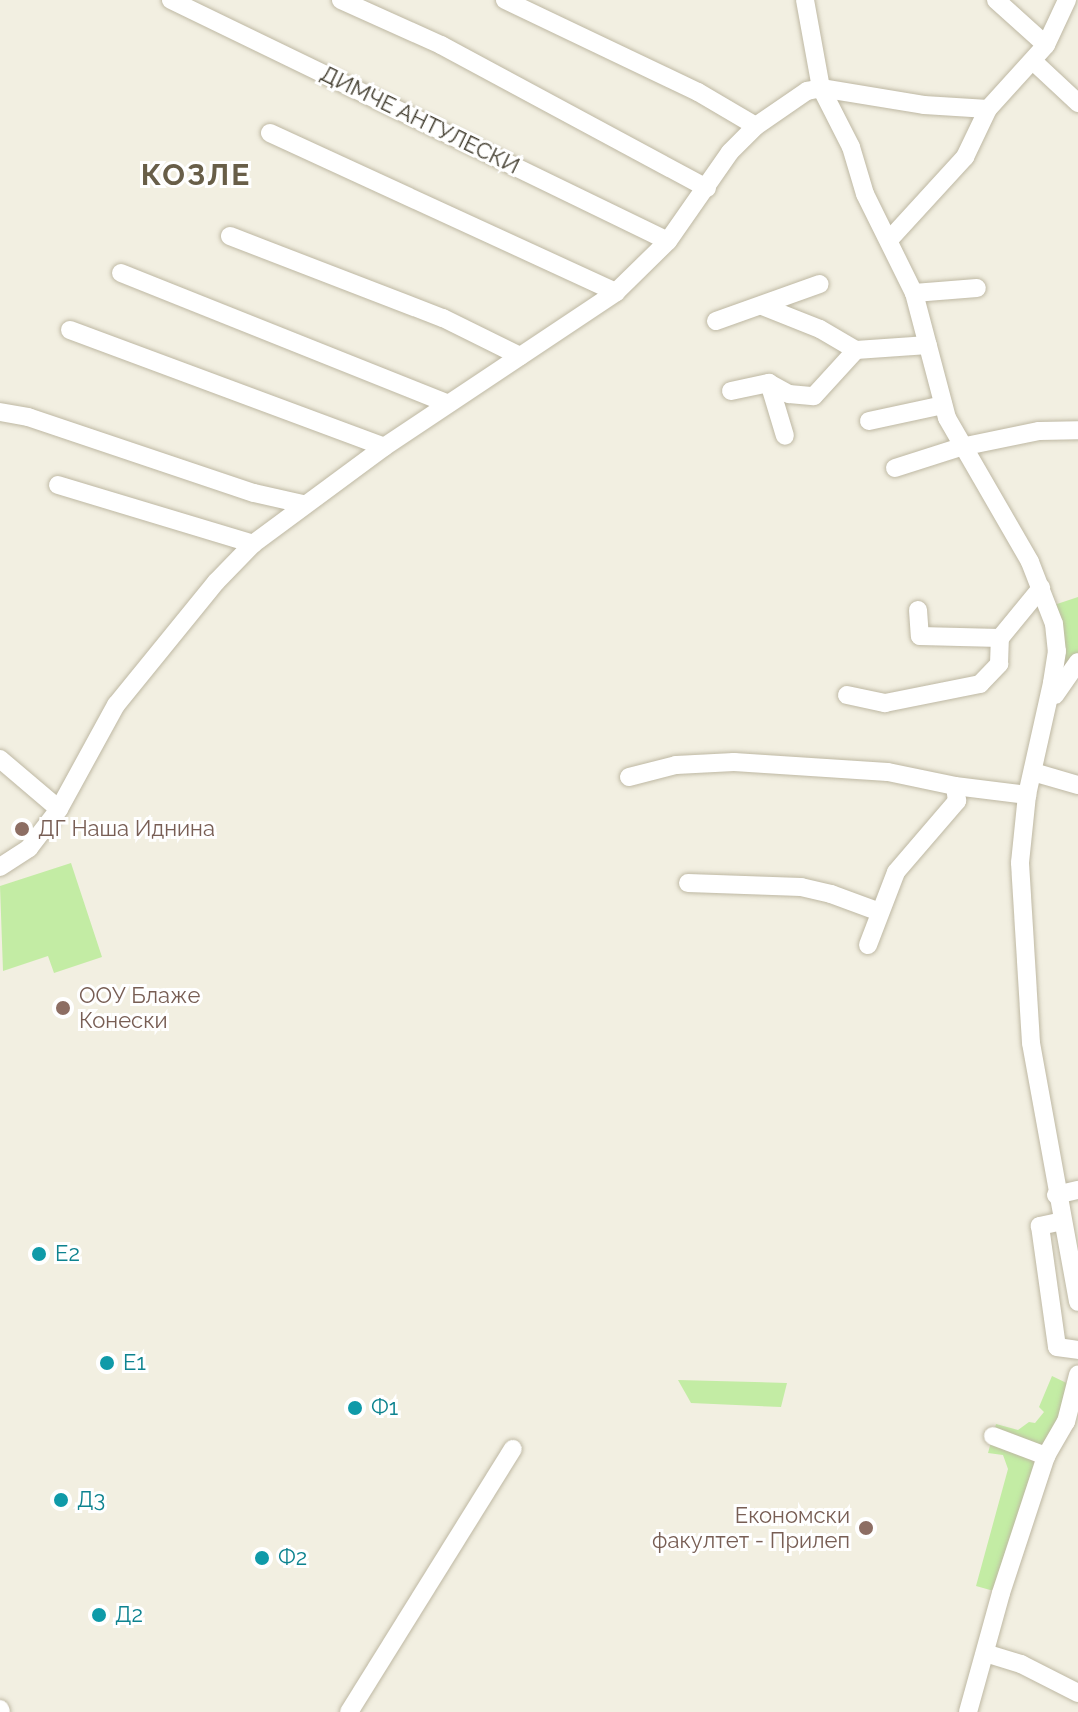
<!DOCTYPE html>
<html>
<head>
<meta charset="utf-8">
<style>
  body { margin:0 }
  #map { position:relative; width:1078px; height:1712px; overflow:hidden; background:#f2efe1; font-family:Raleway,sans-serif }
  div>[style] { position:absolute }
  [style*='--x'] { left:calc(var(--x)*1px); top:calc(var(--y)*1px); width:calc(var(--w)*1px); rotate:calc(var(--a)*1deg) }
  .green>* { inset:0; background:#c3eca4 }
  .roads { filter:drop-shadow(0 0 2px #beb8a3) drop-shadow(0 0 2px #beb8a3) }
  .minor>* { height:18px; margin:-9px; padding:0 9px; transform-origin:9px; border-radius:9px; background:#fff }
  .dots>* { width:22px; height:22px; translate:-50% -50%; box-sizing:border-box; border:4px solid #fff; border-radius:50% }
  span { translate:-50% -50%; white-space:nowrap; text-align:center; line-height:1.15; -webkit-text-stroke:6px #fff; paint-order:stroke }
  .street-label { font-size:22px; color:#443f31 }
  .education-label { font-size:22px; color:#785e54 }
  .left { translate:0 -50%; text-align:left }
  .right { translate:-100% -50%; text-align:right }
  .culture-label { font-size:22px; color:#0d838f }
  .district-label { font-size:30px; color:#685e48; font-weight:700; letter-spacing:2px }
</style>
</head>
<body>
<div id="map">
  <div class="green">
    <i style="clip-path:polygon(1078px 597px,1078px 662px,1052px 683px,1048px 607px)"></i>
    <i style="clip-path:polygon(71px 863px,102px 957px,54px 973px,48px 956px,3px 971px,0 886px)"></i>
    <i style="clip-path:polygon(1052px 1376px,1077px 1388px,1001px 1593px,976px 1586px,1008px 1469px,1003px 1455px,988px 1453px,996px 1424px,1018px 1430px,1029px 1422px,1035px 1423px,1044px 1412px,1039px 1407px)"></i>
    <i style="clip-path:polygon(678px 1380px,787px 1383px,781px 1407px,691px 1403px)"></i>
  </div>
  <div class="roads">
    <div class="minor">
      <i style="--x:171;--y:0;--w:552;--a:25.87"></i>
      <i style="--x:341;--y:0;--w:110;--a:24.2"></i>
      <i style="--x:441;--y:45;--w:302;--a:28.3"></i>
      <i style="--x:505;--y:0;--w:214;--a:25.5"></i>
      <i style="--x:698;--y:92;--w:67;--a:30.4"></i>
      <i style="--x:805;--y:0;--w:89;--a:79.7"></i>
      <i style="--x:821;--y:88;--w:66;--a:63"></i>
      <i style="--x:851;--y:147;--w:49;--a:73.4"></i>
      <i style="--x:865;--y:194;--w:110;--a:63.7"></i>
      <i style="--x:914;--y:293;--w:129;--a:75.2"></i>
      <i style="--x:947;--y:418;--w:166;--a:60"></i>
      <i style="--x:1030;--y:562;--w:66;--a:68.8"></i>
      <i style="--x:1054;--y:624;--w:27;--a:84"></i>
      <i style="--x:1057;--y:651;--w:32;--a:99"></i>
      <i style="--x:1052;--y:683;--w:115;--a:102.6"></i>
      <i style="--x:1027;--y:795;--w:68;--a:95.9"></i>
      <i style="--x:1020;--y:863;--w:180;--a:86.5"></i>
      <i style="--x:1031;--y:1043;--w:263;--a:79.7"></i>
      <i style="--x:996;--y:0;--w:67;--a:42"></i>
      <i style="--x:1033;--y:61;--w:62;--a:43"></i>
      <i style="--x:270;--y:133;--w:381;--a:24.7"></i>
      <i style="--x:230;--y:236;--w:228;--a:21.1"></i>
      <i style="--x:443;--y:318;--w:86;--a:26.3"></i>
      <i style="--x:889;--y:240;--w:113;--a:-47.5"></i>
      <i style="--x:965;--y:157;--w:53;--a:-64.4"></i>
      <i style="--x:988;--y:109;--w:86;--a:-47.8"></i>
      <i style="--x:1046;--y:45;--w:50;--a:-65"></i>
      <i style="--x:121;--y:273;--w:352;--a:21.8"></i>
      <i style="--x:914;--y:293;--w:63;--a:-4.5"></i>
      <i style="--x:762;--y:306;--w:62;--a:21.6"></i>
      <i style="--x:820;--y:329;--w:42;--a:30.3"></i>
      <i style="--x:856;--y:350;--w:72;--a:-4"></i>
      <i style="--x:716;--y:321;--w:110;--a:-19.6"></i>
      <i style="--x:70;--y:330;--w:335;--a:20.4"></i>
      <i style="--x:769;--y:383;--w:55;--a:73.2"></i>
      <i style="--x:731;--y:391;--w:39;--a:-12"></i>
      <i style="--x:769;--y:383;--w:23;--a:29"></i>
      <i style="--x:789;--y:394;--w:25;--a:5"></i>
      <i style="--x:814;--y:396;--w:62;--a:-47.6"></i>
      <i style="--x:0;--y:412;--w:28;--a:10"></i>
      <i style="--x:28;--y:417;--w:238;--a:18.6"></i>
      <i style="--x:254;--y:493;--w:50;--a:12.7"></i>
      <i style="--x:869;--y:421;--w:76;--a:-12.2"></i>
      <i style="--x:895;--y:468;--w:69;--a:-17.7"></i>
      <i style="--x:961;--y:447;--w:80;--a:-11.6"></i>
      <i style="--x:1039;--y:431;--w:39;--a:-1"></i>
      <i style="--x:58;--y:485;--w:204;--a:16.8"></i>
      <i style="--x:918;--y:610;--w:26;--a:86"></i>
      <i style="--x:920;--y:636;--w:80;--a:1.4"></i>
      <i style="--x:1000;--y:638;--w:65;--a:-50.6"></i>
      <i style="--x:847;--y:695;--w:39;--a:12"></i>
      <i style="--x:885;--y:703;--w:97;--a:-11.3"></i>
      <i style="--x:980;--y:684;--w:28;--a:-46"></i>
      <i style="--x:999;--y:664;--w:26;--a:-88"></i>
      <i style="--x:1055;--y:695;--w:40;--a:-55.1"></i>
      <i style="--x:0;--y:759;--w:77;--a:40.3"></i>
      <i style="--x:1033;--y:772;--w:47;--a:16.1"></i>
      <i style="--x:629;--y:777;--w:49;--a:-14.3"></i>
      <i style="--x:676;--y:765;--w:58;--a:-3"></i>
      <i style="--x:734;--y:762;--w:154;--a:3.7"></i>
      <i style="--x:888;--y:772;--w:68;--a:11.8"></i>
      <i style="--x:955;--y:786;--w:73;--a:7.1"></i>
      <i style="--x:0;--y:867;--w:35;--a:-33"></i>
      <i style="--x:29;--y:848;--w:49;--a:-52.4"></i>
      <i style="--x:59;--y:809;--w:119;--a:-61.3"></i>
      <i style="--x:116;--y:705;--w:159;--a:-50.9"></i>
      <i style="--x:216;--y:582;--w:53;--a:-45.8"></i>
      <i style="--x:253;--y:544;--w:163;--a:-36.5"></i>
      <i style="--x:384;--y:447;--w:279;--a:-33.7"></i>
      <i style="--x:616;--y:292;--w:73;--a:-44.4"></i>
      <i style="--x:668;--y:241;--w:108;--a:-55.1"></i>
      <i style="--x:730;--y:152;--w:37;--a:-45"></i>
      <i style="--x:756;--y:126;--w:62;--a:-34.5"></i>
      <i style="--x:807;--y:91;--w:14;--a:-12"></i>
      <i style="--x:821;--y:88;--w:104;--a:9.4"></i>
      <i style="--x:924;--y:105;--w:64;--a:3.6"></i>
      <i style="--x:688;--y:883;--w:113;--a:2"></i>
      <i style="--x:801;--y:887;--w:31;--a:13"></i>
      <i style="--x:831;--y:894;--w:52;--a:20.2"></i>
      <i style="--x:868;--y:945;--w:78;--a:-69"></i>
      <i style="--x:896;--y:872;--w:94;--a:-49.3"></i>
      <i style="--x:957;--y:801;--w:15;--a:-98"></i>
      <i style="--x:1056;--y:1195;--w:23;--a:-13"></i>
      <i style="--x:1063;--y:1221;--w:24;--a:168"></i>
      <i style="--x:1040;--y:1226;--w:122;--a:82"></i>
      <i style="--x:1057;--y:1347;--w:21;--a:8"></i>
      <i style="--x:993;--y:1436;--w:57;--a:20.7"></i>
      <i style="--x:985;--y:1653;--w:38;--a:17"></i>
      <i style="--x:1021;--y:1664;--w:64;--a:27"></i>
      <i style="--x:0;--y:1709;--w:3;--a:72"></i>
      <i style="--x:349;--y:1712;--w:310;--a:-58.1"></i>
      <i style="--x:968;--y:1712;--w:123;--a:-74.5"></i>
      <i style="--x:1001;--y:1593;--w:144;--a:-71.8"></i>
      <i style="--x:1046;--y:1456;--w:39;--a:-60"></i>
      <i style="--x:1066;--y:1422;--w:49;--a:-75.7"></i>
    </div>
  </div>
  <div class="dots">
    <i style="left:22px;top:829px;background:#8d6e63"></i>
    <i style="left:63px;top:1008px;background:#8d6e63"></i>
    <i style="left:39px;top:1254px;background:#0f9aa8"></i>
    <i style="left:107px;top:1363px;background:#0f9aa8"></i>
    <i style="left:355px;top:1408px;background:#0f9aa8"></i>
    <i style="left:61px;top:1500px;background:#0f9aa8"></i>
    <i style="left:866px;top:1528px;background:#8d6e63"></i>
    <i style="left:262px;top:1558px;background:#0f9aa8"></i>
    <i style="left:99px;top:1615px;background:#0f9aa8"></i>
  </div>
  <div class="street-label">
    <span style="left:420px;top:120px;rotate:26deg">ДИМЧЕ АНТУЛЕСКИ</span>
  </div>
  <div class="education-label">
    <span class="left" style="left:38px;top:829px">ДГ Наша Иднина</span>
    <span class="left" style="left:79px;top:1008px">ООУ Блаже<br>Конески</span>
    <span class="right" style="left:850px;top:1528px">Економски<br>факултет - Прилеп</span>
  </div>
  <div class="culture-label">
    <span class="left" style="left:55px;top:1254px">Е2</span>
    <span class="left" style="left:123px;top:1363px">Е1</span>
    <span class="left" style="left:371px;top:1408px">Ф1</span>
    <span class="left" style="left:77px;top:1500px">Д3</span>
    <span class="left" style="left:278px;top:1558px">Ф2</span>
    <span class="left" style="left:115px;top:1615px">Д2</span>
  </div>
  <div class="district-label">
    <span style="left:196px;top:175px">КОЗЛЕ</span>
  </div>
</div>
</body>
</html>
